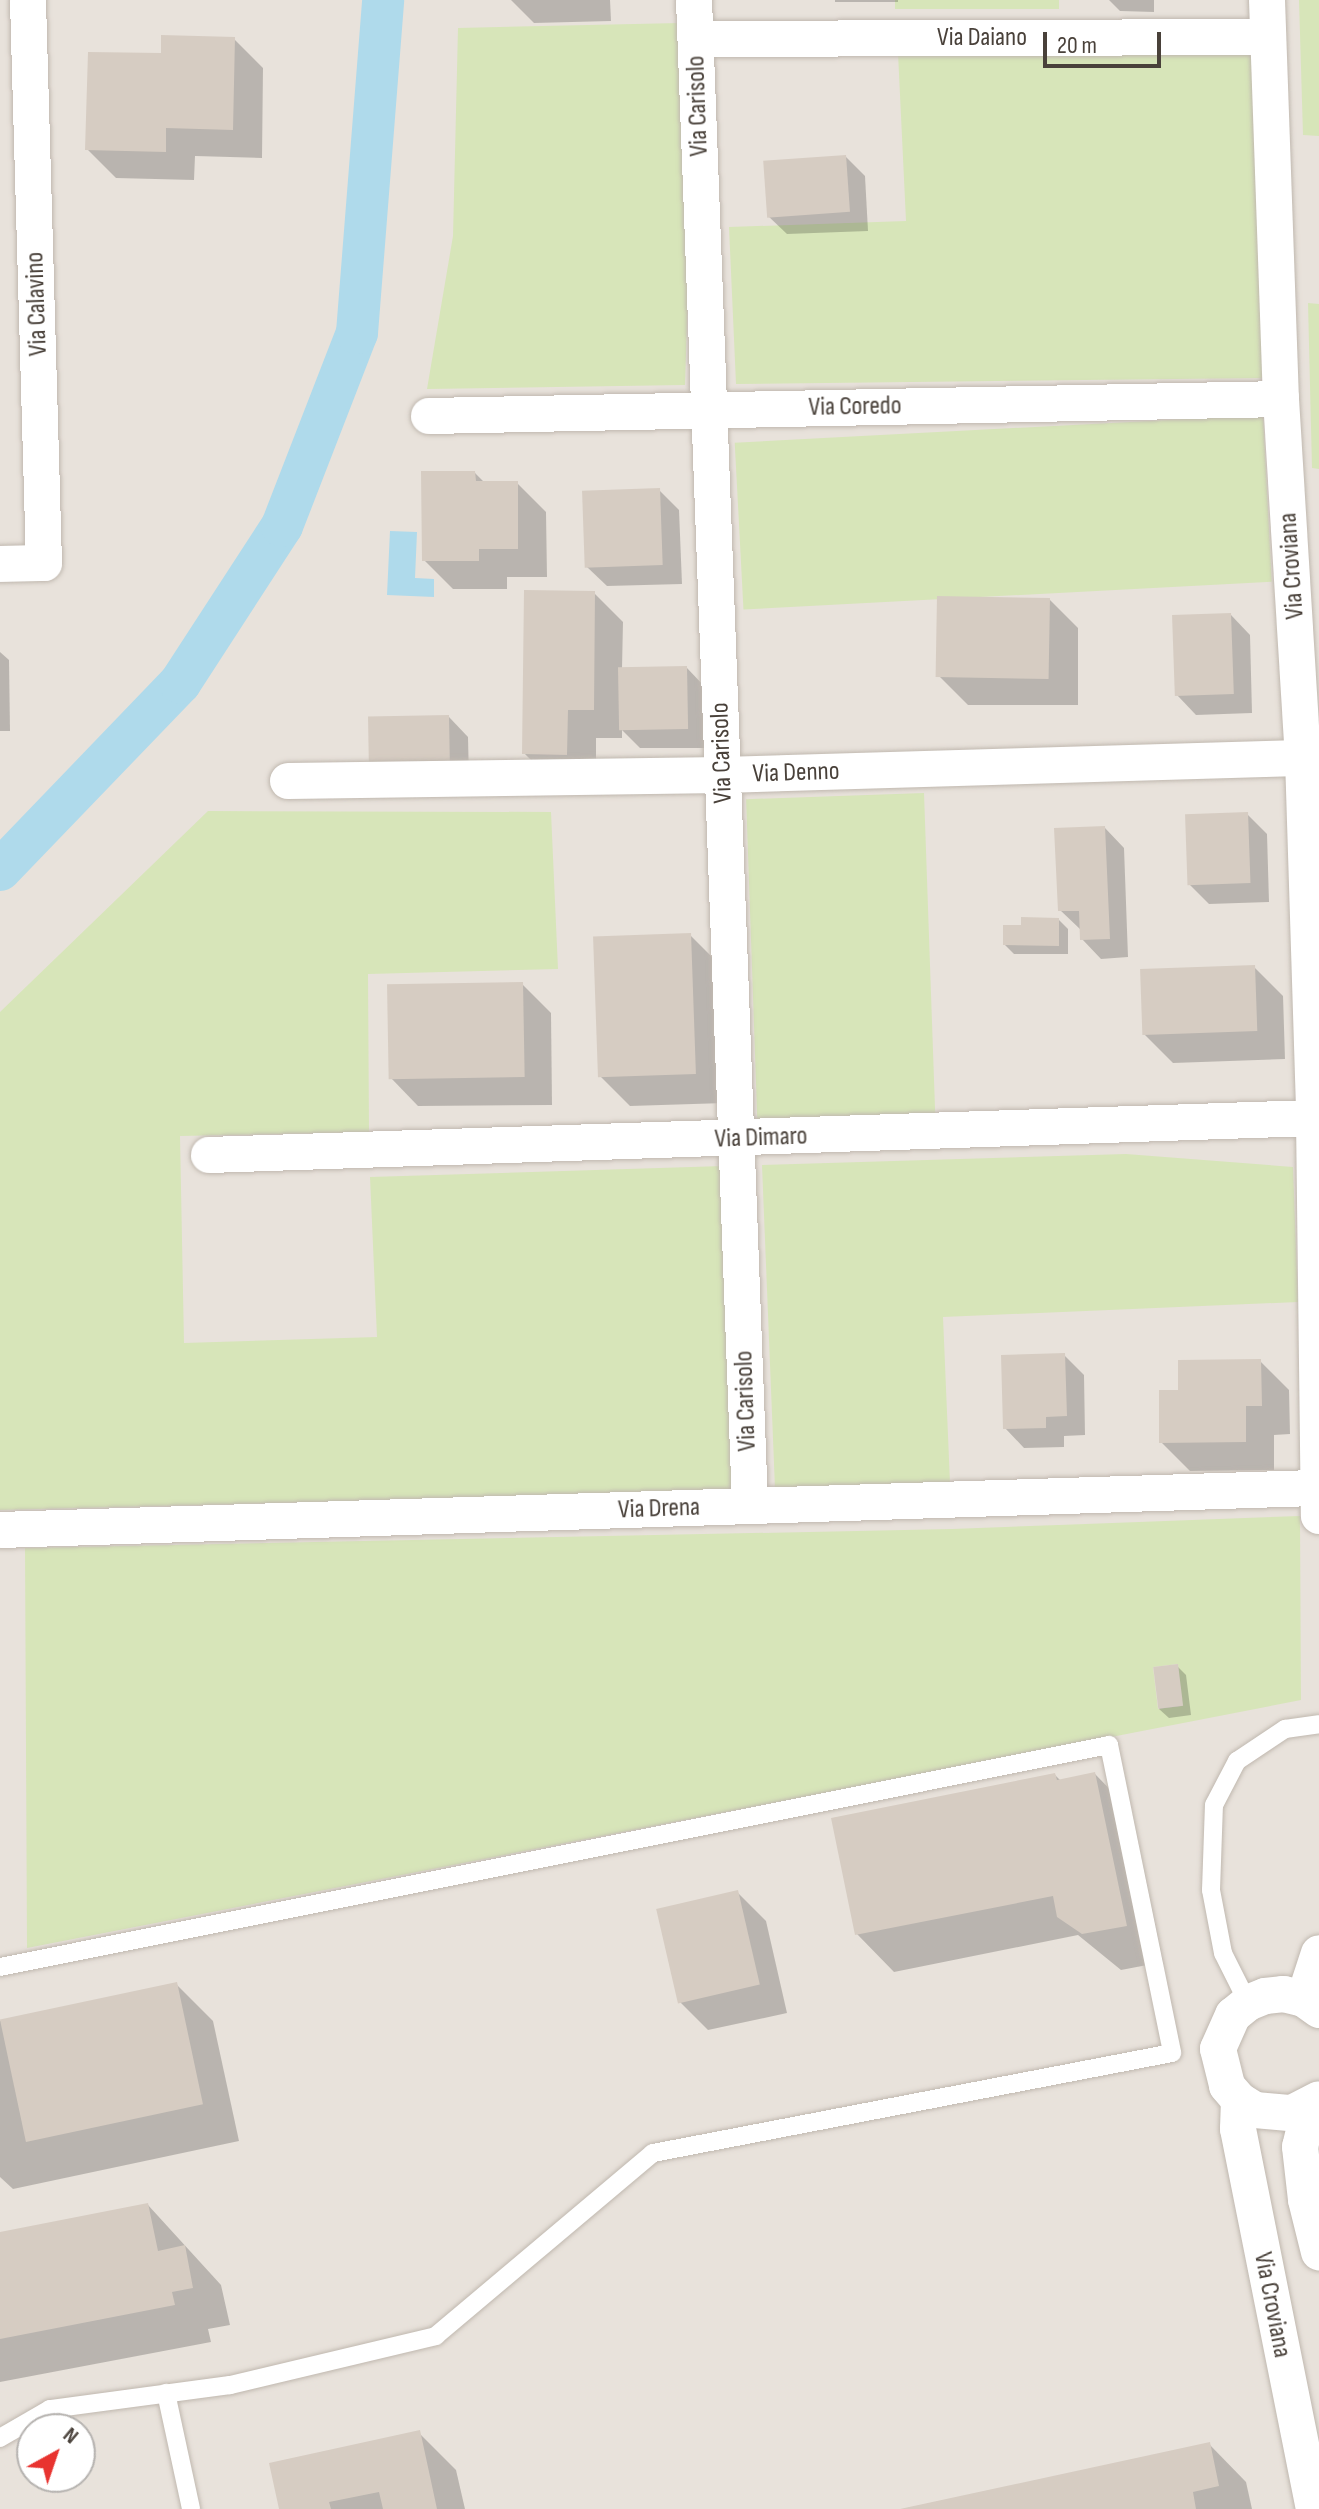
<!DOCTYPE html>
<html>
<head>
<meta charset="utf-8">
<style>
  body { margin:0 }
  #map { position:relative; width:1319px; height:2509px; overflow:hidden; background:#f5f1ec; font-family:"Sofia Sans Condensed",sans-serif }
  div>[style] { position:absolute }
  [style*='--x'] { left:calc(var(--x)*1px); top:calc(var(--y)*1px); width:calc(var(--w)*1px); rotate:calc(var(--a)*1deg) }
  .residential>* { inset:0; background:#e8e2db }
  .green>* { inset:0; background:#d7e5b9; transform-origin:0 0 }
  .water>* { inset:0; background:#afdaeb }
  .shadow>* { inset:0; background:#0003; transform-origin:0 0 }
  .canal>* { height:42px; margin:-21px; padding:0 21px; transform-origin:21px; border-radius:21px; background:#afdaeb }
  .building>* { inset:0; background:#d6ccc2; transform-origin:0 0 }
  .roads { filter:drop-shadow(0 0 2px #c0b8af) drop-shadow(0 0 2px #c0b8af) }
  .lane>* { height:18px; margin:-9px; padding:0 9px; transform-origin:9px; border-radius:9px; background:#fff }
  .street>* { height:36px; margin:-18px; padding:0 18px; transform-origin:18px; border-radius:18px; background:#fff }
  span { translate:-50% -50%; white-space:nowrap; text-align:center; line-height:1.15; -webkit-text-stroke:8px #fff; paint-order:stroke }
  .street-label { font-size:26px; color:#49413a }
  .north { position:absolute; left:16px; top:2413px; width:80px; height:80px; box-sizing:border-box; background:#fff; border:2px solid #b6b3b0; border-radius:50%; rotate:40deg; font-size:22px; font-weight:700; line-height:32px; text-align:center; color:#49413a }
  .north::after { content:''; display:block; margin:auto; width:28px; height:36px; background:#e83430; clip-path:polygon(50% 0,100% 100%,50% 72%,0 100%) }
  .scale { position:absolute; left:1043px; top:32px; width:118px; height:36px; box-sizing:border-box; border:4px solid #49413a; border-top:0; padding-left:10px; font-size:24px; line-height:28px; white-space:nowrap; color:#49413a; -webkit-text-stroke:6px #fff; paint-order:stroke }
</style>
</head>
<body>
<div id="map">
  <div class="residential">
    <i style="clip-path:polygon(evenodd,0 0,1319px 0,1319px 2509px,0 2509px,0 0,32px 2429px,80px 2429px,80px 2477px,32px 2477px,32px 2429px)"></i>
  </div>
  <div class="green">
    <i style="left:895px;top:0;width:164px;height:9px"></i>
    <i style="clip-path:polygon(1299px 0,1319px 0,1319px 136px,1303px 135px)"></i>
    <i style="clip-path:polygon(680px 23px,690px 228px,685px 385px,427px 389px,453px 236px,458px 28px)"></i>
    <i style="clip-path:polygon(1255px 52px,1266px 378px,736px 384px,729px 227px,906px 221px,898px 53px)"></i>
    <i style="clip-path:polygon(1308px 303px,1319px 304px,1319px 469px,1312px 468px)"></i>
    <i style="left:1263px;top:415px;width:167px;height:529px;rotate:87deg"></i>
    <i style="left:924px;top:793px;width:329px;height:178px;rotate:88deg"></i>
    <i style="clip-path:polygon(208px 811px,551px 812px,558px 969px,368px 974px,369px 1132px,180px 1136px,184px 1343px,377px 1337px,370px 1177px,723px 1166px,738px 1491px,0 1510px,0 1012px)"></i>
    <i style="clip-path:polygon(1126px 1154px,1293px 1167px,1298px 1302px,943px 1317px,950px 1483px,775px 1489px,762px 1165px)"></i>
    <i style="clip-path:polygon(evenodd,1300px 1516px,1301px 1700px,27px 1948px,25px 1548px,952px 1529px,1300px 1516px,1178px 1664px,1182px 1706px,1158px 1709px,1153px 1667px,1178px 1664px)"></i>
  </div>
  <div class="water">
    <i style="clip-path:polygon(390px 531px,417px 532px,415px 578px,434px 579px,434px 597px,387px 595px)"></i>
  </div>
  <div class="shadow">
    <i style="clip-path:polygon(511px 0,610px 0,611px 21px,534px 23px)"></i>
    <i style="left:835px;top:0;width:63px;height:2px"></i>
    <i style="clip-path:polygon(1109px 0,1154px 0,1154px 12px,1120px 11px)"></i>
    <i style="clip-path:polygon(234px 39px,263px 68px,262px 158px,195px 156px,194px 180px,116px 178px,87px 149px,163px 55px)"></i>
    <i style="clip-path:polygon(846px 157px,865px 176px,868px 231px,787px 234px,767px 215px)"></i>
    <i style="clip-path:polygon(475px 473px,485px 483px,517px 483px,546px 512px,547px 577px,507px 577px,507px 589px,453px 589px,424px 560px)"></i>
    <i style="clip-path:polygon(659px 490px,679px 510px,682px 584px,607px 586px,587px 567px)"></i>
    <i style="clip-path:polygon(594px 593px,623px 622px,622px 669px,687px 668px,706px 688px,707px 748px,640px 748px,622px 730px,622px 738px,596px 738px,596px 783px,553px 782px,524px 753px)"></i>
    <i style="clip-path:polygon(1049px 599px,1078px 628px,1078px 705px,968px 705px,939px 676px)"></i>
    <i style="clip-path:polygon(1231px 615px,1250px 635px,1252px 713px,1196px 715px,1177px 695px)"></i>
    <i style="clip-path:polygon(0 652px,9px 660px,10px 731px,0 731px)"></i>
    <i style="clip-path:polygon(449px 717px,468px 737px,469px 780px,390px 781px)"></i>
    <i style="clip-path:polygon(1247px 814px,1267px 834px,1269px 902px,1209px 904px,1190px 885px)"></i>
    <i style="clip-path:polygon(1105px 828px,1124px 848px,1128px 957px,1101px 959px,1082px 939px,1081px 930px,1060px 910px)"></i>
    <i style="clip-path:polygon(1059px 920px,1068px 929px,1068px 954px,1014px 954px,1005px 945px,1023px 927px)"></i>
    <i style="clip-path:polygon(690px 935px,719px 964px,725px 1103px,630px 1106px,601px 1077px)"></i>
    <i style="clip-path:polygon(1254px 967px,1283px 996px,1285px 1059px,1173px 1063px,1144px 1034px)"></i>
    <i style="clip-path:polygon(522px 984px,551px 1013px,552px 1105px,418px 1106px,390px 1077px)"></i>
    <i style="clip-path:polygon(1064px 1355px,1084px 1375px,1085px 1435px,1064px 1436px,1064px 1447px,1024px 1448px,1005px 1428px)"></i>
    <i style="clip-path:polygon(1260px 1361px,1289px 1390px,1290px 1434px,1274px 1435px,1274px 1470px,1190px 1471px,1161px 1442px,1180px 1392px)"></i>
    <i style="clip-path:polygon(1177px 1666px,1186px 1675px,1191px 1715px,1169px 1718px,1159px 1709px)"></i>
    <i style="clip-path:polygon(1095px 1774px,1132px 1812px,1163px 1962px,1121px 1970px,1078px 1935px,894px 1972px,857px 1934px,1055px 1775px,1061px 1781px)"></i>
    <i style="clip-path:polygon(737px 1892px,766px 1921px,787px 2013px,708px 2030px,679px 2001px)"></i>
    <i style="clip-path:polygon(176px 1984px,213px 2021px,239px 2141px,13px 2189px,0 2177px,0 2021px)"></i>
    <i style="clip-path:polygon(148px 2205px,221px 2285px,230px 2325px,208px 2329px,211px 2342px,0 2382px,0 2234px)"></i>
    <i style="clip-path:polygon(419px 2433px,456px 2470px,465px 2509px,281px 2509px)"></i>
    <i style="clip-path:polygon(1209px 2444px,1246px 2482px,1252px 2509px,903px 2509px)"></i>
  </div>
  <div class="canal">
    <i style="--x:0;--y:870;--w:260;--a:-46.1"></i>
    <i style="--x:180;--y:683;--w:187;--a:-57"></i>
    <i style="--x:282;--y:526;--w:207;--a:-68.8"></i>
    <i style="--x:357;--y:333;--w:334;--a:-85.5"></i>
  </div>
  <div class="building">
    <i style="clip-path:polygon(161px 35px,235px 37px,233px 130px,166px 128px,166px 152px,85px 150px,88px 52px,161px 53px)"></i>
    <i style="left:846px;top:155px;width:57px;height:83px;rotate:86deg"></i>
    <i style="clip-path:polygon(421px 471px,475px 471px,476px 481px,518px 481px,518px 549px,479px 549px,479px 561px,422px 561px)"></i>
    <i style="left:660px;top:488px;width:77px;height:78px;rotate:88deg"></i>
    <i style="clip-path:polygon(524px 590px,595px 591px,594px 710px,568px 710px,567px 755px,522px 754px)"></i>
    <i style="left:937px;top:596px;width:113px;height:81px;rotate:1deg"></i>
    <i style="left:1231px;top:613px;width:81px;height:59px;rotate:88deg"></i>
    <i style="left:687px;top:666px;width:63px;height:69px;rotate:89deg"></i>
    <i style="left:449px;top:715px;width:46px;height:81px;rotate:89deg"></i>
    <i style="left:1248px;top:812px;width:71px;height:63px;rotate:88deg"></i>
    <i style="clip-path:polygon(1105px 826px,1110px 939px,1080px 940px,1079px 911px,1058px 911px,1054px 828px)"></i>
    <i style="clip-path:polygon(1021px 917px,1059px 918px,1059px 946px,1003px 945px,1003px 925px,1021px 925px)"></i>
    <i style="left:691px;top:933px;width:141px;height:98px;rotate:88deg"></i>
    <i style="left:1255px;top:965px;width:66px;height:115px;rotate:88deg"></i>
    <i style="left:523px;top:982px;width:95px;height:136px;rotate:89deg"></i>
    <i style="clip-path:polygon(1065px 1353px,1067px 1416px,1046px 1417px,1046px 1428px,1003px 1429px,1001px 1355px)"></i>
    <i style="clip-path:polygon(1261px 1359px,1262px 1406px,1246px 1406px,1246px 1442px,1159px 1443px,1159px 1390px,1178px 1390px,1178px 1360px)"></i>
    <i style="left:1178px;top:1664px;width:42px;height:25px;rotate:83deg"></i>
    <i style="clip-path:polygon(1095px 1772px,1127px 1926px,1082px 1934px,1057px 1917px,1053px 1896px,855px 1935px,831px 1818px,1055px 1773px,1057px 1780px)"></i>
    <i style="left:738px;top:1890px;width:97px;height:84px;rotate:77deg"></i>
    <i style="left:177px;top:1982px;width:125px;height:181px;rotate:78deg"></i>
    <i style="clip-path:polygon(148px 2203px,158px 2251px,185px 2245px,193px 2288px,172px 2292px,175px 2305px,0 2339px,0 2232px)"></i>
    <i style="clip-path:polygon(420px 2430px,437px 2509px,383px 2509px,379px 2492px,329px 2502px,331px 2509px,279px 2509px,269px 2463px)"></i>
    <i style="clip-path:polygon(1210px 2442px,1219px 2486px,1193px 2492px,1196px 2509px,900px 2509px)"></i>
  </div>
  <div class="roads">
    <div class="lane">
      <i style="--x:0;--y:1967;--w:1131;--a:-11.32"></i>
      <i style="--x:1109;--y:1745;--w:314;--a:78.4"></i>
      <i style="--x:1172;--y:2053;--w:529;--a:169.09"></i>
      <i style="--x:653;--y:2153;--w:284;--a:139.9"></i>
      <i style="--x:436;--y:2336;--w:212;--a:166.6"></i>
      <i style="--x:230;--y:2385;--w:182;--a:172.4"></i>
      <i style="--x:50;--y:2409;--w:58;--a:149.9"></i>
      <i style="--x:1248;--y:2003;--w:56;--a:-116.6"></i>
      <i style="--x:1223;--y:1953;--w:64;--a:-100.8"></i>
      <i style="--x:1211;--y:1890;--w:85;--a:-88"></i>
      <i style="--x:1214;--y:1805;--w:50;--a:-62.4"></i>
      <i style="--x:1237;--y:1761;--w:58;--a:-33.7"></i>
      <i style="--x:1285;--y:1729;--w:34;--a:-8"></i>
      <i style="--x:166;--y:2393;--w:119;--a:77.8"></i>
    </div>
    <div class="street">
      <i style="--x:694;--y:0;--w:1507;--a:87.87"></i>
      <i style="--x:1267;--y:0;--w:399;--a:88"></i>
      <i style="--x:1281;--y:399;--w:360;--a:86.5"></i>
      <i style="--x:1303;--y:758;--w:360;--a:88.2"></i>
      <i style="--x:1314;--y:1118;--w:398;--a:89.3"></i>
      <i style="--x:696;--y:39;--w:572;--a:-0.2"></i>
      <i style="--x:429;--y:416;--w:852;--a:-1.14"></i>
      <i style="--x:0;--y:564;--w:44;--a:-1.3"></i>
      <i style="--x:44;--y:563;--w:563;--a:-91.63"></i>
      <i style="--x:288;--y:781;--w:435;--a:-0.8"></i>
      <i style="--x:723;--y:775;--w:580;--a:-1.68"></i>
      <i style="--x:209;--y:1155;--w:1106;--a:-1.92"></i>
      <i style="--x:0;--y:1530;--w:1319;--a:-1.83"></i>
      <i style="--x:1304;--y:1999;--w:48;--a:-71.9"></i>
      <i style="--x:1319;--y:2010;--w:19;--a:-144"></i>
      <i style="--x:1304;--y:1999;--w:21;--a:-166"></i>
      <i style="--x:1284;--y:1994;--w:19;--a:174"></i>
      <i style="--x:1265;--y:1996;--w:18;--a:158"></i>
      <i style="--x:1248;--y:2003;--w:19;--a:141"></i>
      <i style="--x:1233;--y:2015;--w:37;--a:114"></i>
      <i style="--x:1218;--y:2049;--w:38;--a:76"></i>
      <i style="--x:1227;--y:2086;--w:18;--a:49"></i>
      <i style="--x:1239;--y:2100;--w:19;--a:32"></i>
      <i style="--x:1255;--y:2110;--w:37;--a:5"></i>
      <i style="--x:1292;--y:2113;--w:30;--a:-27"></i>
      <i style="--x:1239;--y:2100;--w:29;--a:92"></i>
      <i style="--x:1238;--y:2129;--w:388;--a:78.7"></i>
      <i style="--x:1310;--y:2106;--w:42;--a:103.7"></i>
      <i style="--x:1300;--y:2147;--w:53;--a:83.5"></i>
      <i style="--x:1306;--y:2200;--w:54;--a:76"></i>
    </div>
  </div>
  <div class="street-label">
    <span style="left:982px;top:38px">Via Daiano</span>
    <span style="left:698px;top:106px;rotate:-92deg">Via Carisolo</span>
    <span style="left:37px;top:304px;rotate:-92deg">Via Calavino</span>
    <span style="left:855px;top:407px;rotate:-1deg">Via Coredo</span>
    <span style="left:1292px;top:566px;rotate:-94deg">Via Croviana</span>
    <span style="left:722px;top:753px;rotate:-92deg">Via Carisolo</span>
    <span style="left:796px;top:773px;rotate:-2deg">Via Denno</span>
    <span style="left:761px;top:1138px;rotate:-2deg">Via Dimaro</span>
    <span style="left:746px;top:1401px;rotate:-92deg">Via Carisolo</span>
    <span style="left:659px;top:1509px;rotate:-2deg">Via Drena</span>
    <span style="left:1272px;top:2305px;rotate:79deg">Via Croviana</span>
  </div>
  <div class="north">N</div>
  <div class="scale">20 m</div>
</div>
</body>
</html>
